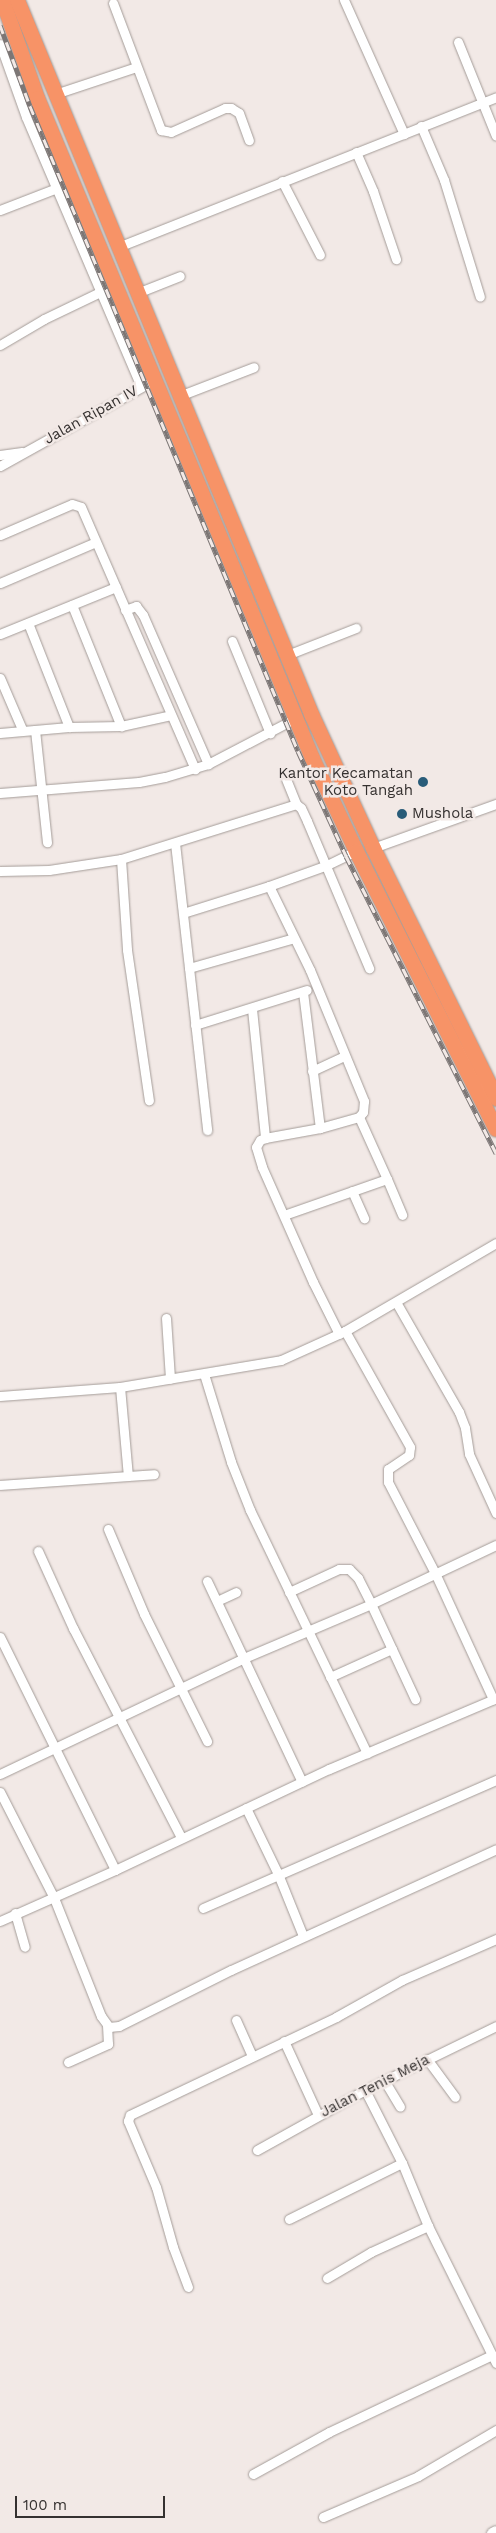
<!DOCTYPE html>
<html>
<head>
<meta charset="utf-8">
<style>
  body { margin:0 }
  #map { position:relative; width:496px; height:2533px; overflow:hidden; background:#f2e9e6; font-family:"Work Sans",sans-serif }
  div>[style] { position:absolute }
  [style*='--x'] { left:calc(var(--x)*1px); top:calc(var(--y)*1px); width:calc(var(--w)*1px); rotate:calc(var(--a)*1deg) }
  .roads { filter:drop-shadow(0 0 1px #a49c98) drop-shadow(0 0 1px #a49c98) }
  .street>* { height:9px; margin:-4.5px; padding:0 4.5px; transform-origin:4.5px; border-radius:4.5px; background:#fff }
  .secondary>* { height:11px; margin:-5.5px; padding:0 5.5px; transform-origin:5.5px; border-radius:5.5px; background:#fff }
  .highway>* { height:15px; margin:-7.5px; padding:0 7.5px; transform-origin:7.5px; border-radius:7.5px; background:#f79367 }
  .rail>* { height:5px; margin-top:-2.5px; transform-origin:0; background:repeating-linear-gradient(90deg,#f2e9e6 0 9px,#7c7675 0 18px); box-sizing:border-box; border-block:1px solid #7c7675 }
  .dots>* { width:14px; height:14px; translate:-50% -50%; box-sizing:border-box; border:2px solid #f2e9e6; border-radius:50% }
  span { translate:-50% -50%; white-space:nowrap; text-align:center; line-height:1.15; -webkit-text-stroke:5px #f2e9e6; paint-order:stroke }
  .street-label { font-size:15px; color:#353130 }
  .poi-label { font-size:15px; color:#353130 }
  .right { translate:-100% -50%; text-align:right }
  .left { translate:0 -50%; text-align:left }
  .scale { position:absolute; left:15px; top:2496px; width:150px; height:22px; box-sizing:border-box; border:2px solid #353130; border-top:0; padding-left:6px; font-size:15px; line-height:18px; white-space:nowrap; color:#353130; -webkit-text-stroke:4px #f2e9e6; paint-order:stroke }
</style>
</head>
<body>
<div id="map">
  <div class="roads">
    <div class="street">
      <i style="--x:344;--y:0;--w:147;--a:65.9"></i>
      <i style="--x:113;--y:3;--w:136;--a:69.3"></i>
      <i style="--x:161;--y:130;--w:10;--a:11"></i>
      <i style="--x:171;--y:132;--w:59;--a:-24"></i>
      <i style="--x:225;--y:108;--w:6;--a:0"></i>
      <i style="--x:231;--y:108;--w:9;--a:32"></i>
      <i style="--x:239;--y:113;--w:29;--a:70"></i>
      <i style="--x:458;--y:42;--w:101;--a:68"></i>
      <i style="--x:0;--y:44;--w:77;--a:70.4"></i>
      <i style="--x:26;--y:117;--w:293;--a:66.9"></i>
      <i style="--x:55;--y:94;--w:85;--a:-18.4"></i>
      <i style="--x:421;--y:126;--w:59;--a:66.9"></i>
      <i style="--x:444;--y:180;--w:122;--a:72.9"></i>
      <i style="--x:356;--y:152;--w:43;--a:66.4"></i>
      <i style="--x:373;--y:191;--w:72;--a:71.3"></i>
      <i style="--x:282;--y:181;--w:83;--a:62.8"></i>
      <i style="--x:0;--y:210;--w:61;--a:-21.1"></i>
      <i style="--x:118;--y:247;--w:407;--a:-21.6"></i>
      <i style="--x:137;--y:293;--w:46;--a:-21.6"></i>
      <i style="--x:0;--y:345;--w:51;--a:-30.6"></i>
      <i style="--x:44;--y:319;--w:62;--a:-25.7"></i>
      <i style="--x:179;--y:396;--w:80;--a:-21.1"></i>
      <i style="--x:0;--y:455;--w:22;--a:-8"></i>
      <i style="--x:0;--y:466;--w:175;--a:-29.1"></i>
      <i style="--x:0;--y:535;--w:78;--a:-23.3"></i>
      <i style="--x:72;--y:504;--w:9;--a:18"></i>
      <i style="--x:81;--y:507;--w:286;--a:66.5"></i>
      <i style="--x:0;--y:583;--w:104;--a:-23.1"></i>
      <i style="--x:72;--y:605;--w:131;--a:68"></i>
      <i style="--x:125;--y:610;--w:12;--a:-20"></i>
      <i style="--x:136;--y:606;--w:11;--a:52"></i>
      <i style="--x:143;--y:615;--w:163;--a:66.4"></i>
      <i style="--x:28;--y:623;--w:112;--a:68.5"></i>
      <i style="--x:0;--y:634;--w:125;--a:-22.1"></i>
      <i style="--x:232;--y:641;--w:100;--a:67.6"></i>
      <i style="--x:287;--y:655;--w:74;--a:-21.4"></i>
      <i style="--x:0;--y:678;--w:56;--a:66.7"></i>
      <i style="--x:35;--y:730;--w:113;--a:83.9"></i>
      <i style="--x:0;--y:733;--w:69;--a:-5"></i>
      <i style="--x:69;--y:727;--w:52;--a:-1.1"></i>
      <i style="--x:121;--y:726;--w:51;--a:-12.4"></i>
      <i style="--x:286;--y:779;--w:27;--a:68"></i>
      <i style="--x:0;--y:793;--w:139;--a:-4.5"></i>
      <i style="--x:139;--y:782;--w:26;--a:-11"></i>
      <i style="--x:165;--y:777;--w:45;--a:-16.8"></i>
      <i style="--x:208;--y:764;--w:99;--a:-27.6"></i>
      <i style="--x:175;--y:843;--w:289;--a:83.6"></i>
      <i style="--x:373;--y:848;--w:131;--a:-19.7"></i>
      <i style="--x:121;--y:859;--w:91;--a:86.2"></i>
      <i style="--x:127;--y:950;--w:152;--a:81.7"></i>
      <i style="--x:0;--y:871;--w:49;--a:-1.2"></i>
      <i style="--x:49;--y:870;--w:73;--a:-8.7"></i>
      <i style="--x:121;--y:859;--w:183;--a:-17.4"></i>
      <i style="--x:296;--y:804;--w:6;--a:39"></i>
      <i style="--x:301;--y:808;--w:14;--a:65"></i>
      <i style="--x:307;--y:821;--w:160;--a:67.1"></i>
      <i style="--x:269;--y:886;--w:93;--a:64"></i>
      <i style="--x:310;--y:970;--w:142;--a:67.6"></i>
      <i style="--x:364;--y:1101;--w:11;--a:95"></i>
      <i style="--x:363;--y:1112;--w:6;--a:129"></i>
      <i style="--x:359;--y:1117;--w:41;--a:164.2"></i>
      <i style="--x:320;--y:1128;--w:56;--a:169.7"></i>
      <i style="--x:265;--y:1138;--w:5;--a:158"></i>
      <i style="--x:260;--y:1140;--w:8;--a:120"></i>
      <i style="--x:256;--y:1147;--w:21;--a:73"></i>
      <i style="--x:262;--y:1167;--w:126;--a:66.1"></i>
      <i style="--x:313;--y:1282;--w:58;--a:63.4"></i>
      <i style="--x:183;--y:913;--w:90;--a:-17.4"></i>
      <i style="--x:269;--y:886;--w:59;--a:-19.7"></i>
      <i style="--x:325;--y:866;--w:34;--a:-26"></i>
      <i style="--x:189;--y:968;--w:109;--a:-15.9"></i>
      <i style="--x:303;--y:992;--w:137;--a:82.9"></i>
      <i style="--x:252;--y:1009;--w:130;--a:84.2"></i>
      <i style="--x:195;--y:1025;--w:117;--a:-17.4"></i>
      <i style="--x:312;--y:1071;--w:35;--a:-25"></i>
      <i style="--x:387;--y:1179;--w:39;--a:67"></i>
      <i style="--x:352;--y:1191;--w:30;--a:66"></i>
      <i style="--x:284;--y:1215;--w:109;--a:-19.3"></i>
      <i style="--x:387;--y:1179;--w:68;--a:-114.3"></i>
      <i style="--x:396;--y:1302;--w:127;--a:60.2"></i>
      <i style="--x:459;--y:1412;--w:17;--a:69"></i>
      <i style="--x:465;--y:1428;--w:26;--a:81"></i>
      <i style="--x:469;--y:1454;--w:65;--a:65.4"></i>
      <i style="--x:166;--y:1318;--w:61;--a:86.2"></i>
      <i style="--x:345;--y:1331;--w:133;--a:60.7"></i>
      <i style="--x:410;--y:1447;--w:8;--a:97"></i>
      <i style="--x:409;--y:1455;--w:25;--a:146"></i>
      <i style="--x:388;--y:1469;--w:13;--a:90"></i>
      <i style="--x:388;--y:1482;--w:102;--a:62.7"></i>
      <i style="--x:435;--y:1573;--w:139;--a:65.3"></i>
      <i style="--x:204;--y:1374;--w:92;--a:72.9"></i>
      <i style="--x:231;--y:1462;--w:52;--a:68.4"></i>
      <i style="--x:250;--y:1510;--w:270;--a:64.3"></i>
      <i style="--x:120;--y:1387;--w:89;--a:84.9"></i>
      <i style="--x:128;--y:1476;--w:26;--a:-4"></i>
      <i style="--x:0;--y:1396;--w:120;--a:-4.3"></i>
      <i style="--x:120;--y:1387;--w:163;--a:-9.5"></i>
      <i style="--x:281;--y:1360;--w:70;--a:-24.4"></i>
      <i style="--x:345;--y:1331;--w:175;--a:-30.2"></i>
      <i style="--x:0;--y:1485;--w:128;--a:-4"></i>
      <i style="--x:108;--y:1529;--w:92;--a:67"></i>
      <i style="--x:144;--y:1614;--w:142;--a:63.6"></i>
      <i style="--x:38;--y:1551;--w:85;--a:65.6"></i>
      <i style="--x:73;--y:1628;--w:235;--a:62.7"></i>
      <i style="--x:207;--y:1581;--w:222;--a:64.7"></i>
      <i style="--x:289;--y:1592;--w:55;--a:-24.7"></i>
      <i style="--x:339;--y:1569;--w:10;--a:0"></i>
      <i style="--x:349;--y:1569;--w:13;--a:45"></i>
      <i style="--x:358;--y:1578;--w:29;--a:63"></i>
      <i style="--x:371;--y:1604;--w:105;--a:65.1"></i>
      <i style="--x:217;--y:1601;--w:21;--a:-25"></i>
      <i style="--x:0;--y:1637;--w:260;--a:63.7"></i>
      <i style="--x:330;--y:1677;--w:68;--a:-24.3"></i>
      <i style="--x:0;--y:1774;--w:270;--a:-25.4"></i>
      <i style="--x:244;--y:1658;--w:138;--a:-23"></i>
      <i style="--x:371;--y:1604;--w:138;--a:-25.3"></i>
      <i style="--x:0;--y:1792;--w:119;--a:63"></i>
      <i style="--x:54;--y:1898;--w:127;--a:68.3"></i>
      <i style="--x:101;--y:2016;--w:14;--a:54"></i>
      <i style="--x:109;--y:2027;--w:10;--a:-6"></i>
      <i style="--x:119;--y:2026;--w:125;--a:-26.6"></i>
      <i style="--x:231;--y:1970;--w:291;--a:-24.5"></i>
      <i style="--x:246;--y:1808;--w:73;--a:64.1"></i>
      <i style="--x:278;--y:1874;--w:67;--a:68"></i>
      <i style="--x:203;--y:1908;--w:320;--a:-23.6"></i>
      <i style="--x:15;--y:1913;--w:35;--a:74"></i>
      <i style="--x:0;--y:1921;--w:126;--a:-23.9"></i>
      <i style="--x:115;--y:1870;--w:237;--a:-25.3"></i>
      <i style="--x:329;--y:1769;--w:181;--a:-23"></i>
      <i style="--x:236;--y:2020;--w:39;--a:66"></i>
      <i style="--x:284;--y:2041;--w:81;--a:65.3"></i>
      <i style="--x:427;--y:2059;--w:47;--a:53.6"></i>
      <i style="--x:68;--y:2062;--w:44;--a:-24.2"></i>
      <i style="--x:108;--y:2044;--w:19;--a:-93"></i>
      <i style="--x:384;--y:2080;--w:31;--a:59"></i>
      <i style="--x:257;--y:2150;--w:124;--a:-29.1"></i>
      <i style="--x:365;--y:2090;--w:146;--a:-26"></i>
      <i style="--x:289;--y:2219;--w:126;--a:-26.4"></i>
      <i style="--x:428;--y:2226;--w:144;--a:63.6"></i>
      <i style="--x:327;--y:2278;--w:51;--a:-30.6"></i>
      <i style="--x:371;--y:2252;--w:63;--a:-24.5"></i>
      <i style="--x:428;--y:2226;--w:68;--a:-112.4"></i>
      <i style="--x:402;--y:2163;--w:82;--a:-116.9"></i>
      <i style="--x:188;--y:2287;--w:43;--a:-110.6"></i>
      <i style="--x:173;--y:2247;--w:62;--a:-105.8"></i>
      <i style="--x:156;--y:2187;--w:72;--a:-113"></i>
      <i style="--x:128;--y:2121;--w:6;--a:-72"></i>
      <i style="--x:130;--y:2115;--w:228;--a:-25.4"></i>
      <i style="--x:336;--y:2017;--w:76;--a:-29.3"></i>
      <i style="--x:402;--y:1980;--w:103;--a:-23.6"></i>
      <i style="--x:253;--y:2474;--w:87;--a:-28.9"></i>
      <i style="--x:329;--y:2432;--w:180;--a:-25.3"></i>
      <i style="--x:492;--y:2355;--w:9;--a:63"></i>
      <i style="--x:323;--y:2517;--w:103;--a:-23.3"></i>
      <i style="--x:418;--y:2476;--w:91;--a:-30.5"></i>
    </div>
    <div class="secondary">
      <i style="--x:492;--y:2533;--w:4;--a:-27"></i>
    </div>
    <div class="highway">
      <i style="--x:2;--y:0;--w:104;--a:70.3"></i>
      <i style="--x:37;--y:98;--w:715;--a:67.38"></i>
      <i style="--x:312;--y:758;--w:103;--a:64.7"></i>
      <i style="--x:356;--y:851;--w:311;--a:63.3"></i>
      <i style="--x:17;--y:0;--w:774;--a:67.61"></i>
      <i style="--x:312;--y:716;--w:145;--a:65.2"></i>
      <i style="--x:373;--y:848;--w:279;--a:63.8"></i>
    </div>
  </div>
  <div class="rail">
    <i style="--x:0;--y:25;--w:86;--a:69.7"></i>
    <i style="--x:30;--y:106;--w:698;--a:67.44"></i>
    <i style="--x:298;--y:751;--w:115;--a:65.4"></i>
    <i style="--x:346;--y:856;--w:333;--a:63.2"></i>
  </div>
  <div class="dots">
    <i style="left:423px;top:782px;background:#295c79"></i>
    <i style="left:402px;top:814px;background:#295c79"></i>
  </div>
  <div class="street-label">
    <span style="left:91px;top:415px;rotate:-29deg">Jalan Ripan IV</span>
    <span style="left:375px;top:2086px;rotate:-27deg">Jalan Tenis Meja</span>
  </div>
  <div class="poi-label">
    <span class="right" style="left:413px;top:782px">Kantor Kecamatan<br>Koto Tangah</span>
    <span class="left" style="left:412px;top:814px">Mushola</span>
  </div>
  <div class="scale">100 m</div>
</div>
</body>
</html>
